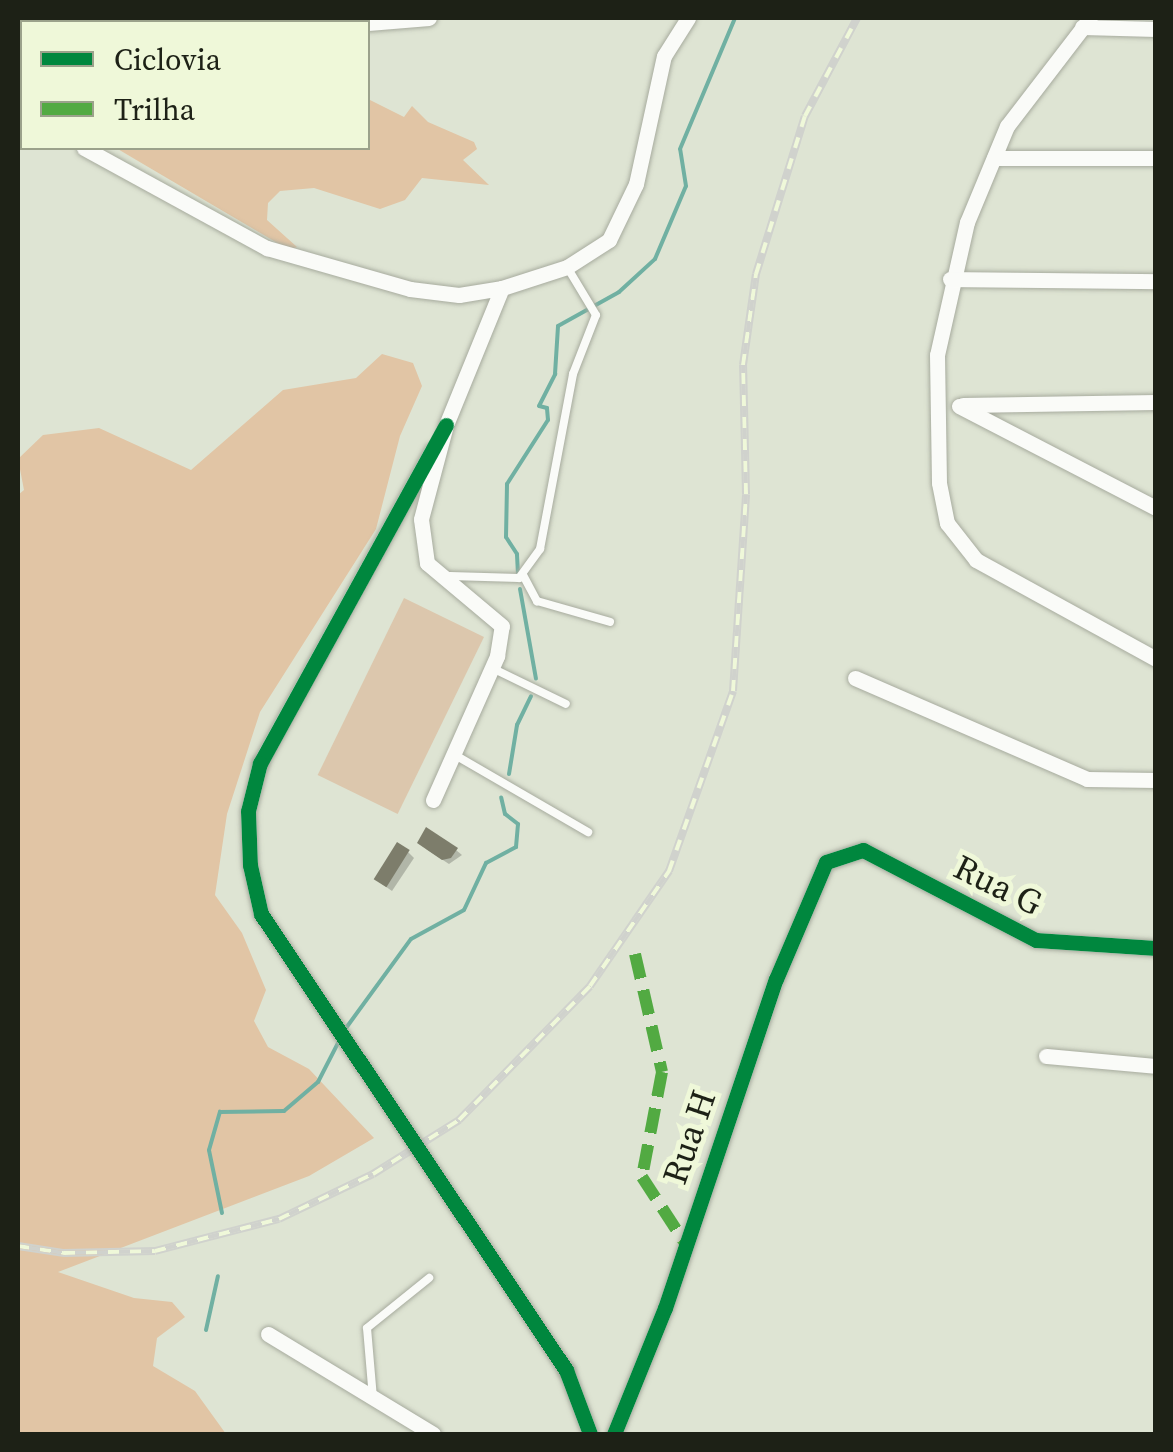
<!DOCTYPE html>
<html>
<head>
<meta charset="utf-8">
<style>
  body { margin:0 }
  #map { position:relative; width:1173px; height:1452px; overflow:hidden; background:#dee4d3; font-family:"Source Serif 4",serif }
  div>[style] { position:absolute }
  [style*='--x'] { left:calc(var(--x)*1px); top:calc(var(--y)*1px); width:calc(var(--w)*1px); rotate:calc(var(--a)*1deg) }
  .green>* { inset:0; background:#dcc7ad; transform-origin:0 0 }
  .forest>* { inset:0; background:#e1c5a5 }
  .shadow>* { inset:0; background:#0003 }
  .stream>* { height:4px; margin:-2px; padding:0 2px; transform-origin:2px; border-radius:2px; background:#70b0a2 }
  .building>* { inset:0; background:#7d7d6b; transform-origin:0 0 }
  .roads { filter:drop-shadow(0 0 2px #a7ab9e) drop-shadow(0 0 2px #a7ab9e) }
  .service>* { height:8px; margin:-4px; padding:0 4px; transform-origin:4px; border-radius:4px; background:#fafbf8 }
  .minor>* { height:15px; margin:-7.5px; padding:0 7.5px; transform-origin:7.5px; border-radius:7.5px; background:#fafbf8 }
  .rail>* { height:8px; margin-top:-4px; transform-origin:0; background:repeating-linear-gradient(90deg,#eff8d9 0 11px,#d0d2cd 0 22px); box-sizing:border-box; border-block:2px solid #d0d2cd }
  .bridges { filter:drop-shadow(0 0 2px #a7ab9e) drop-shadow(0 0 2px #a7ab9e) }
  .minor-bridge>* { height:15px; margin:-7.5px; padding:0 7.5px; transform-origin:7.5px; border-radius:7.5px; background:#fafbf8 }
  .quiet>* { height:12px; margin-top:-6px; transform-origin:0; background:repeating-linear-gradient(90deg,#52aa42 0 25px,transparent 0 37px) }
  .cycleway>* { height:15px; margin:-7.5px; padding:0 7.5px; transform-origin:7.5px; border-radius:7.5px; background:#00873e }
  span { translate:-50% -50%; white-space:nowrap; text-align:center; line-height:1.15; -webkit-text-stroke:10px #eff8d9; paint-order:stroke }
  .street-label { font-size:35px; color:#1d2116 }
  .frame { position:absolute; inset:0; border:20px solid #1d2116; pointer-events:none }
  .legend { position:absolute; left:20px; top:20px; width:350px; height:130px; box-sizing:border-box; background:#eff8d9; border:2px solid #9ba28b; margin:0; padding:12px 18px; list-style:none; font-size:30px; color:#1d2116 }
  .legend li { display:flex; align-items:center; gap:20px; height:50px }
  .legend b { width:50px; border:2px solid #9ba28b }
</style>
</head>
<body>
<div id="map">
  <div class="green">
    <i style="left:404px;top:598px;width:89px;height:197px;rotate:26deg"></i>
  </div>
  <div class="forest">
    <i style="clip-path:polygon(368px 99px,404px 117px,412px 106px,428px 122px,474px 142px,477px 149px,463px 160px,489px 185px,422px 178px,405px 200px,380px 209px,314px 188px,280px 191px,268px 203px,267px 220px,297px 247px,289px 250px,116px 148px,368px 148px)"></i>
    <i style="clip-path:polygon(382px 354px,413px 363px,422px 386px,400px 436px,376px 529px,260px 712px,227px 814px,215px 895px,242px 933px,266px 990px,254px 1021px,268px 1047px,309px 1069px,374px 1138px,309px 1176px,58px 1272px,134px 1298px,172px 1302px,185px 1317px,157px 1338px,153px 1366px,195px 1391px,226px 1434px,18px 1434px,18px 495px,24px 490px,18px 459px,43px 435px,99px 428px,191px 470px,283px 390px,356px 378px)"></i>
  </div>
  <div class="shadow">
    <i style="clip-path:polygon(426px 849px,456px 850px,462px 855px,449px 864px)"></i>
    <i style="clip-path:polygon(408px 852px,414px 858px,392px 891px,382px 884px)"></i>
  </div>
  <div class="stream">
    <i style="--x:518;--y:574;--w:20;--a:-93"></i>
    <i style="--x:517;--y:554;--w:20;--a:-123"></i>
    <i style="--x:506;--y:537;--w:53;--a:-88.9"></i>
    <i style="--x:507;--y:484;--w:76;--a:-57.4"></i>
    <i style="--x:548;--y:420;--w:12;--a:-95"></i>
    <i style="--x:547;--y:408;--w:8;--a:-166"></i>
    <i style="--x:539;--y:406;--w:36;--a:-63"></i>
    <i style="--x:555;--y:374;--w:48;--a:-86.4"></i>
    <i style="--x:558;--y:326;--w:70;--a:-29.1"></i>
    <i style="--x:619;--y:292;--w:49;--a:-42.5"></i>
    <i style="--x:655;--y:259;--w:79;--a:-67"></i>
    <i style="--x:686;--y:186;--w:37;--a:-99"></i>
    <i style="--x:680;--y:149;--w:142;--a:-67.2"></i>
    <i style="--x:520;--y:589;--w:91;--a:79.9"></i>
    <i style="--x:509;--y:774;--w:50;--a:-80.7"></i>
    <i style="--x:517;--y:725;--w:32;--a:-64"></i>
    <i style="--x:346;--y:1028;--w:110;--a:-53.9"></i>
    <i style="--x:411;--y:939;--w:60;--a:-28.7"></i>
    <i style="--x:464;--y:910;--w:52;--a:-64.9"></i>
    <i style="--x:486;--y:863;--w:34;--a:-28"></i>
    <i style="--x:516;--y:847;--w:23;--a:-85"></i>
    <i style="--x:518;--y:824;--w:16;--a:-142"></i>
    <i style="--x:505;--y:814;--w:17;--a:-103"></i>
    <i style="--x:222;--y:1213;--w:64;--a:-101.7"></i>
    <i style="--x:209;--y:1150;--w:40;--a:-74"></i>
    <i style="--x:220;--y:1112;--w:64;--a:-0.9"></i>
    <i style="--x:284;--y:1111;--w:45;--a:-40.5"></i>
    <i style="--x:318;--y:1082;--w:46;--a:-62.9"></i>
    <i style="--x:206;--y:1330;--w:55;--a:-77.5"></i>
  </div>
  <div class="building">
    <i style="clip-path:polygon(426px 827px,458px 848px,451px 858px,442px 860px,417px 843px)"></i>
    <i style="left:397px;top:842px;width:15px;height:44px;rotate:32deg"></i>
  </div>
  <div class="roads">
    <div class="service">
      <i style="--x:523;--y:575;--w:30;--a:62"></i>
      <i style="--x:537;--y:601;--w:76;--a:16"></i>
      <i style="--x:450;--y:576;--w:69;--a:1.7"></i>
      <i style="--x:519;--y:578;--w:36;--a:-54"></i>
      <i style="--x:540;--y:549;--w:178;--a:-79.3"></i>
      <i style="--x:573;--y:374;--w:63;--a:-68.7"></i>
      <i style="--x:596;--y:315;--w:56;--a:-121.1"></i>
      <i style="--x:492;--y:668;--w:82;--a:25.9"></i>
      <i style="--x:455;--y:755;--w:154;--a:30.1"></i>
      <i style="--x:373;--y:1398;--w:70;--a:-94.9"></i>
      <i style="--x:367;--y:1328;--w:80;--a:-38.9"></i>
    </div>
    <div class="minor">
      <i style="--x:253;--y:18;--w:8;--a:30"></i>
      <i style="--x:1090;--y:18;--w:136;--a:127.5"></i>
      <i style="--x:1007;--y:126;--w:104;--a:112.6"></i>
      <i style="--x:967;--y:222;--w:136;--a:102.7"></i>
      <i style="--x:937;--y:355;--w:128;--a:89.1"></i>
      <i style="--x:939;--y:483;--w:41;--a:78.7"></i>
      <i style="--x:947;--y:523;--w:47;--a:51.9"></i>
      <i style="--x:976;--y:560;--w:205;--a:28.8"></i>
      <i style="--x:368;--y:23;--w:61;--a:-4.7"></i>
      <i style="--x:1082;--y:27;--w:74;--a:1.5"></i>
      <i style="--x:18;--y:116;--w:4;--a:27"></i>
      <i style="--x:84;--y:148;--w:209;--a:28.7"></i>
      <i style="--x:267;--y:248;--w:149;--a:16"></i>
      <i style="--x:410;--y:289;--w:49;--a:7"></i>
      <i style="--x:459;--y:295;--w:44;--a:-9.2"></i>
      <i style="--x:502;--y:288;--w:68;--a:-17.9"></i>
      <i style="--x:567;--y:267;--w:50;--a:-32.7"></i>
      <i style="--x:609;--y:240;--w:62;--a:-64.3"></i>
      <i style="--x:636;--y:184;--w:131;--a:-77.7"></i>
      <i style="--x:664;--y:56;--w:45;--a:-57.7"></i>
      <i style="--x:994;--y:158;--w:162;--a:0"></i>
      <i style="--x:950;--y:279;--w:206;--a:0.6"></i>
      <i style="--x:963;--y:405;--w:193;--a:-0.9"></i>
      <i style="--x:959;--y:406;--w:222;--a:27.4"></i>
      <i style="--x:855;--y:678;--w:253;--a:23.5"></i>
      <i style="--x:1087;--y:779;--w:69;--a:0.8"></i>
      <i style="--x:260;--y:763;--w:357;--a:-61.2"></i>
      <i style="--x:433;--y:800;--w:158;--a:-66"></i>
      <i style="--x:497;--y:656;--w:30;--a:-81"></i>
      <i style="--x:502;--y:626;--w:98;--a:-140"></i>
      <i style="--x:427;--y:563;--w:44;--a:-97.8"></i>
      <i style="--x:421;--y:519;--w:97;--a:-75.1"></i>
      <i style="--x:446;--y:425;--w:148;--a:-67.8"></i>
      <i style="--x:1046;--y:1056;--w:110;--a:5.2"></i>
      <i style="--x:268;--y:1334;--w:193;--a:31.2"></i>
      <i style="--x:566;--y:1370;--w:68;--a:69.4"></i>
      <i style="--x:614;--y:1434;--w:136;--a:-68"></i>
      <i style="--x:665;--y:1308;--w:347;--a:-71.4"></i>
      <i style="--x:776;--y:979;--w:127;--a:-66.9"></i>
      <i style="--x:826;--y:862;--w:39;--a:-18"></i>
      <i style="--x:863;--y:850;--w:195;--a:27.5"></i>
      <i style="--x:1036;--y:940;--w:120;--a:3.8"></i>
    </div>
  </div>
  <div class="rail">
    <i style="--x:18;--y:1246;--w:47;--a:8.7"></i>
    <i style="--x:64;--y:1253;--w:91;--a:-1.3"></i>
    <i style="--x:155;--y:1251;--w:128;--a:-14.5"></i>
    <i style="--x:279;--y:1219;--w:104;--a:-25.6"></i>
    <i style="--x:373;--y:1174;--w:102;--a:-32.1"></i>
    <i style="--x:459;--y:1120;--w:187;--a:-45.6"></i>
    <i style="--x:590;--y:986;--w:140;--a:-55.5"></i>
    <i style="--x:669;--y:871;--w:191;--a:-70.4"></i>
    <i style="--x:733;--y:691;--w:197;--a:-86.2"></i>
    <i style="--x:746;--y:494;--w:129;--a:-91.3"></i>
    <i style="--x:743;--y:365;--w:92;--a:-81.9"></i>
    <i style="--x:756;--y:274;--w:165;--a:-72.8"></i>
    <i style="--x:805;--y:116;--w:111;--a:-62"></i>
  </div>
  <div class="bridges">
    <div class="minor-bridge">
      <i style="--x:260;--y:763;--w:49;--a:104"></i>
      <i style="--x:248;--y:811;--w:54;--a:87.9"></i>
      <i style="--x:250;--y:865;--w:50;--a:77.3"></i>
      <i style="--x:261;--y:914;--w:549;--a:56.22"></i>
    </div>
  </div>
  <div class="quiet">
    <i style="--x:635;--y:954;--w:121;--a:77.1"></i>
    <i style="--x:662;--y:1072;--w:107;--a:100.8"></i>
    <i style="--x:642;--y:1177;--w:79;--a:56.9"></i>
  </div>
  <div class="cycleway">
    <i style="--x:446;--y:425;--w:386;--a:118.8"></i>
    <i style="--x:260;--y:763;--w:49;--a:104"></i>
    <i style="--x:248;--y:811;--w:54;--a:87.9"></i>
    <i style="--x:250;--y:865;--w:50;--a:77.3"></i>
    <i style="--x:261;--y:914;--w:549;--a:56.22"></i>
    <i style="--x:566;--y:1370;--w:68;--a:69.4"></i>
    <i style="--x:614;--y:1434;--w:136;--a:-68"></i>
    <i style="--x:665;--y:1308;--w:347;--a:-71.4"></i>
    <i style="--x:776;--y:979;--w:127;--a:-66.9"></i>
    <i style="--x:826;--y:862;--w:39;--a:-18"></i>
    <i style="--x:863;--y:850;--w:195;--a:27.5"></i>
    <i style="--x:1036;--y:940;--w:120;--a:3.8"></i>
  </div>
  <div class="street-label">
    <span style="left:998px;top:885px;rotate:26deg">Rua G</span>
    <span style="left:689px;top:1137px;rotate:-71deg">Rua H</span>
  </div>
  <div class="frame"></div>
  <ul class="legend">
  <li><b style="height:12px;background:#00873e"></b>Ciclovia</li>
  <li><b style="height:12px;background:#52aa42"></b>Trilha</li>
  </ul>
</div>
</body>
</html>
